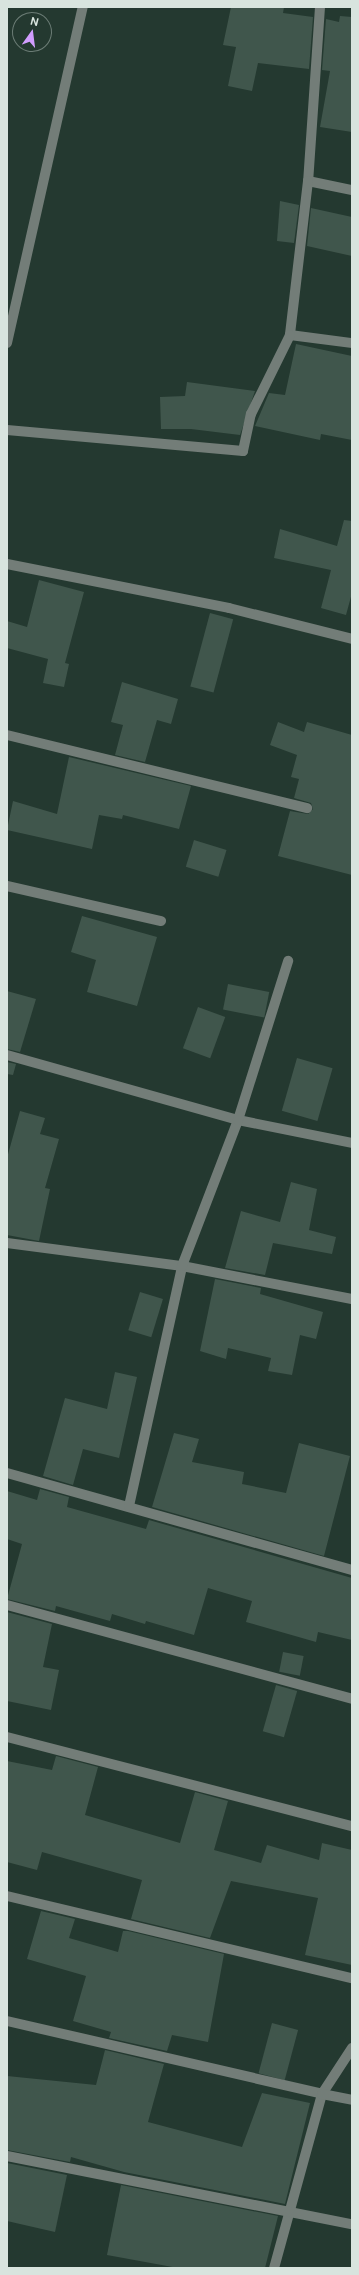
<!DOCTYPE html>
<html>
<head>
<meta charset="utf-8">
<style>
  body { margin:0 }
  #map { position:relative; width:359px; height:2275px; overflow:hidden; background:#243930; font-family:"DM Sans",sans-serif }
  div>[style] { position:absolute }
  [style*='--x'] { left:calc(var(--x)*1px); top:calc(var(--y)*1px); width:calc(var(--w)*1px); rotate:calc(var(--a)*1deg) }
  .building>* { inset:0; background:#40564c; transform-origin:0 0 }
  .minor>* { height:10px; margin:-5px; padding:0 5px; transform-origin:5px; border-radius:5px; background:#737d78 }
  span { translate:-50% -50%; white-space:nowrap; text-align:center; line-height:1.15; -webkit-text-stroke:3.5px #243930; paint-order:stroke }
  .frame { position:absolute; inset:0; border:8px solid #d8e4de; pointer-events:none }
  .north { position:absolute; left:12px; top:12px; width:40px; height:40px; box-sizing:border-box; background:#243930; border:1px solid #6c7d76; border-radius:50%; rotate:14deg; font-size:11px; font-weight:700; line-height:16px; text-align:center; color:#d8e4de }
  .north::after { content:''; display:block; margin:auto; width:14px; height:18px; background:#d19dfe; clip-path:polygon(50% 0,100% 100%,50% 72%,0 100%) }
</style>
</head>
<body>
<div id="map">
  <div class="building">
    <i style="clip-path:polygon(231px 7px,284px 7px,283px 13px,313px 17px,309px 69px,258px 63px,252px 91px,228px 86px,236px 47px,223px 45px)"></i>
    <i style="clip-path:polygon(340px 16px,352px 17px,352px 132px,320px 127px,330px 71px,322px 70px,326px 19px,339px 22px)"></i>
    <i style="clip-path:polygon(280px 201px,299px 205px,294px 243px,277px 241px)"></i>
    <i style="clip-path:polygon(311px 208px,352px 217px,352px 256px,307px 246px)"></i>
    <i style="clip-path:polygon(296px 344px,352px 356px,352px 440px,321px 434px,320px 440px,255px 426px,269px 393px,285px 395px)"></i>
    <i style="clip-path:polygon(187px 382px,255px 391px,240px 435px,191px 429px,161px 429px,160px 397px,185px 396px)"></i>
    <i style="clip-path:polygon(344px 520px,352px 521px,352px 593px,346px 615px,321px 608px,331px 570px,274px 558px,280px 529px,337px 546px)"></i>
    <i style="clip-path:polygon(39px 580px,84px 592px,65px 663px,69px 664px,64px 687px,43px 683px,48px 659px,7px 648px,7px 621px,27px 627px)"></i>
    <i style="left:210px;top:613px;width:24px;height:76px;rotate:15deg"></i>
    <i style="clip-path:polygon(122px 682px,178px 699px,171px 724px,157px 720px,145px 762px,115px 755px,123px 725px,111px 722px)"></i>
    <i style="clip-path:polygon(278px 722px,304px 732px,307px 722px,352px 735px,352px 875px,278px 856px,290px 811px,308px 814px,313px 809px,311px 803px,294px 798px,299px 779px,291px 777px,297px 755px,270px 745px)"></i>
    <i style="clip-path:polygon(69px 757px,191px 786px,179px 829px,123px 815px,122px 819px,99px 815px,92px 849px,7px 830px,13px 801px,57px 814px)"></i>
    <i style="left:194px;top:840px;width:34px;height:28px;rotate:17deg"></i>
    <i style="clip-path:polygon(82px 916px,157px 937px,137px 1006px,87px 992px,96px 960px,71px 952px)"></i>
    <i style="left:228px;top:984px;width:42px;height:26px;rotate:11deg"></i>
    <i style="clip-path:polygon(7px 991px,36px 999px,20px 1052px,7px 1049px)"></i>
    <i style="left:198px;top:1007px;width:29px;height:44px;rotate:20deg"></i>
    <i style="left:297px;top:1058px;width:37px;height:55px;rotate:16deg"></i>
    <i style="clip-path:polygon(7px 1062px,16px 1064px,13px 1075px,7px 1074px)"></i>
    <i style="clip-path:polygon(20px 1111px,45px 1118px,40px 1134px,59px 1139px,45px 1188px,50px 1189px,39px 1241px,7px 1235px,7px 1158px)"></i>
    <i style="clip-path:polygon(291px 1182px,317px 1189px,309px 1230px,336px 1237px,332px 1254px,273px 1243px,265px 1275px,225px 1268px,241px 1211px,280px 1222px)"></i>
    <i style="clip-path:polygon(215px 1279px,261px 1288px,260px 1294px,323px 1312px,316px 1339px,300px 1335px,292px 1375px,268px 1371px,271px 1358px,228px 1348px,226px 1359px,200px 1351px)"></i>
    <i style="left:140px;top:1292px;width:24px;height:40px;rotate:17deg"></i>
    <i style="clip-path:polygon(115px 1372px,137px 1377px,119px 1458px,83px 1449px,73px 1485px,43px 1476px,65px 1398px,107px 1409px)"></i>
    <i style="clip-path:polygon(174px 1433px,199px 1439px,192px 1462px,244px 1472px,242px 1484px,286px 1493px,299px 1443px,350px 1456px,324px 1556px,152px 1507px)"></i>
    <i style="clip-path:polygon(40px 1489px,69px 1497px,67px 1507px,146px 1529px,149px 1520px,352px 1578px,352px 1640px,318px 1632px,316px 1642px,246px 1622px,252px 1601px,208px 1588px,194px 1635px,146px 1621px,145px 1624px,112px 1614px,110px 1621px,56px 1606px,55px 1611px,7px 1599px,22px 1544px,7px 1539px,7px 1491px,37px 1500px)"></i>
    <i style="clip-path:polygon(7px 1612px,52px 1624px,43px 1667px,59px 1670px,51px 1710px,7px 1701px)"></i>
    <i style="left:283px;top:1652px;width:21px;height:20px;rotate:11deg"></i>
    <i style="left:276px;top:1685px;width:22px;height:48px;rotate:16deg"></i>
    <i style="clip-path:polygon(56px 1756px,98px 1767px,85px 1815px,180px 1843px,195px 1792px,228px 1801px,214px 1850px,261px 1863px,267px 1845px,319px 1860px,322px 1843px,352px 1850px,352px 1965px,305px 1955px,318px 1898px,231px 1881px,210px 1938px,131px 1919px,142px 1880px,42px 1852px,37px 1870px,7px 1862px,7px 1761px,52px 1770px)"></i>
    <i style="clip-path:polygon(41px 1911px,75px 1919px,69px 1938px,118px 1952px,123px 1931px,128px 1931px,224px 1954px,208px 2042px,172px 2035px,167px 2051px,109px 2038px,111px 2032px,73px 2021px,86px 1976px,27px 1959px)"></i>
    <i style="left:272px;top:2023px;width:27px;height:52px;rotate:15deg"></i>
    <i style="clip-path:polygon(105px 2050px,164px 2064px,148px 2122px,242px 2147px,262px 2093px,310px 2103px,285px 2204px,124px 2172px,71px 2157px,70px 2162px,7px 2150px,7px 2076px,96px 2085px)"></i>
    <i style="clip-path:polygon(7px 2163px,67px 2175px,55px 2232px,7px 2221px)"></i>
    <i style="clip-path:polygon(121px 2185px,278px 2216px,265px 2268px,178px 2268px,107px 2255px)"></i>
  </div>
  <div class="minor">
    <i style="--x:320;--y:7;--w:174;--a:93.9"></i>
    <i style="--x:308;--y:181;--w:45;--a:11.6"></i>
    <i style="--x:308;--y:181;--w:155;--a:96.7"></i>
    <i style="--x:290;--y:335;--w:63;--a:7.4"></i>
    <i style="--x:7;--y:343;--w:344;--a:-77.3"></i>
    <i style="--x:7;--y:430;--w:237;--a:5.1"></i>
    <i style="--x:243;--y:451;--w:38;--a:-78"></i>
    <i style="--x:251;--y:414;--w:88;--a:-63.7"></i>
    <i style="--x:7;--y:564;--w:226;--a:11.2"></i>
    <i style="--x:229;--y:608;--w:127;--a:14.1"></i>
    <i style="--x:7;--y:735;--w:309;--a:13.7"></i>
    <i style="--x:7;--y:886;--w:158;--a:12.8"></i>
    <i style="--x:7;--y:1055;--w:240;--a:15.7"></i>
    <i style="--x:238;--y:1120;--w:116;--a:11.4"></i>
    <i style="--x:7;--y:1243;--w:177;--a:7.5"></i>
    <i style="--x:182;--y:1266;--w:173;--a:11"></i>
    <i style="--x:7;--y:1473;--w:358;--a:15.7"></i>
    <i style="--x:129;--y:1506;--w:246;--a:-77.5"></i>
    <i style="--x:182;--y:1266;--w:156;--a:-69"></i>
    <i style="--x:238;--y:1120;--w:167;--a:-72.5"></i>
    <i style="--x:7;--y:1605;--w:358;--a:15.2"></i>
    <i style="--x:7;--y:1737;--w:356;--a:14.5"></i>
    <i style="--x:7;--y:1896;--w:355;--a:13.4"></i>
    <i style="--x:7;--y:2021;--w:323;--a:13"></i>
    <i style="--x:322;--y:2094;--w:180;--a:105.4"></i>
    <i style="--x:352;--y:2048;--w:55;--a:123.1"></i>
    <i style="--x:322;--y:2094;--w:31;--a:11"></i>
    <i style="--x:7;--y:2156;--w:352;--a:11.2"></i>
  </div>
  <div class="frame"></div>
  <div class="north">N</div>
</div>
</body>
</html>
